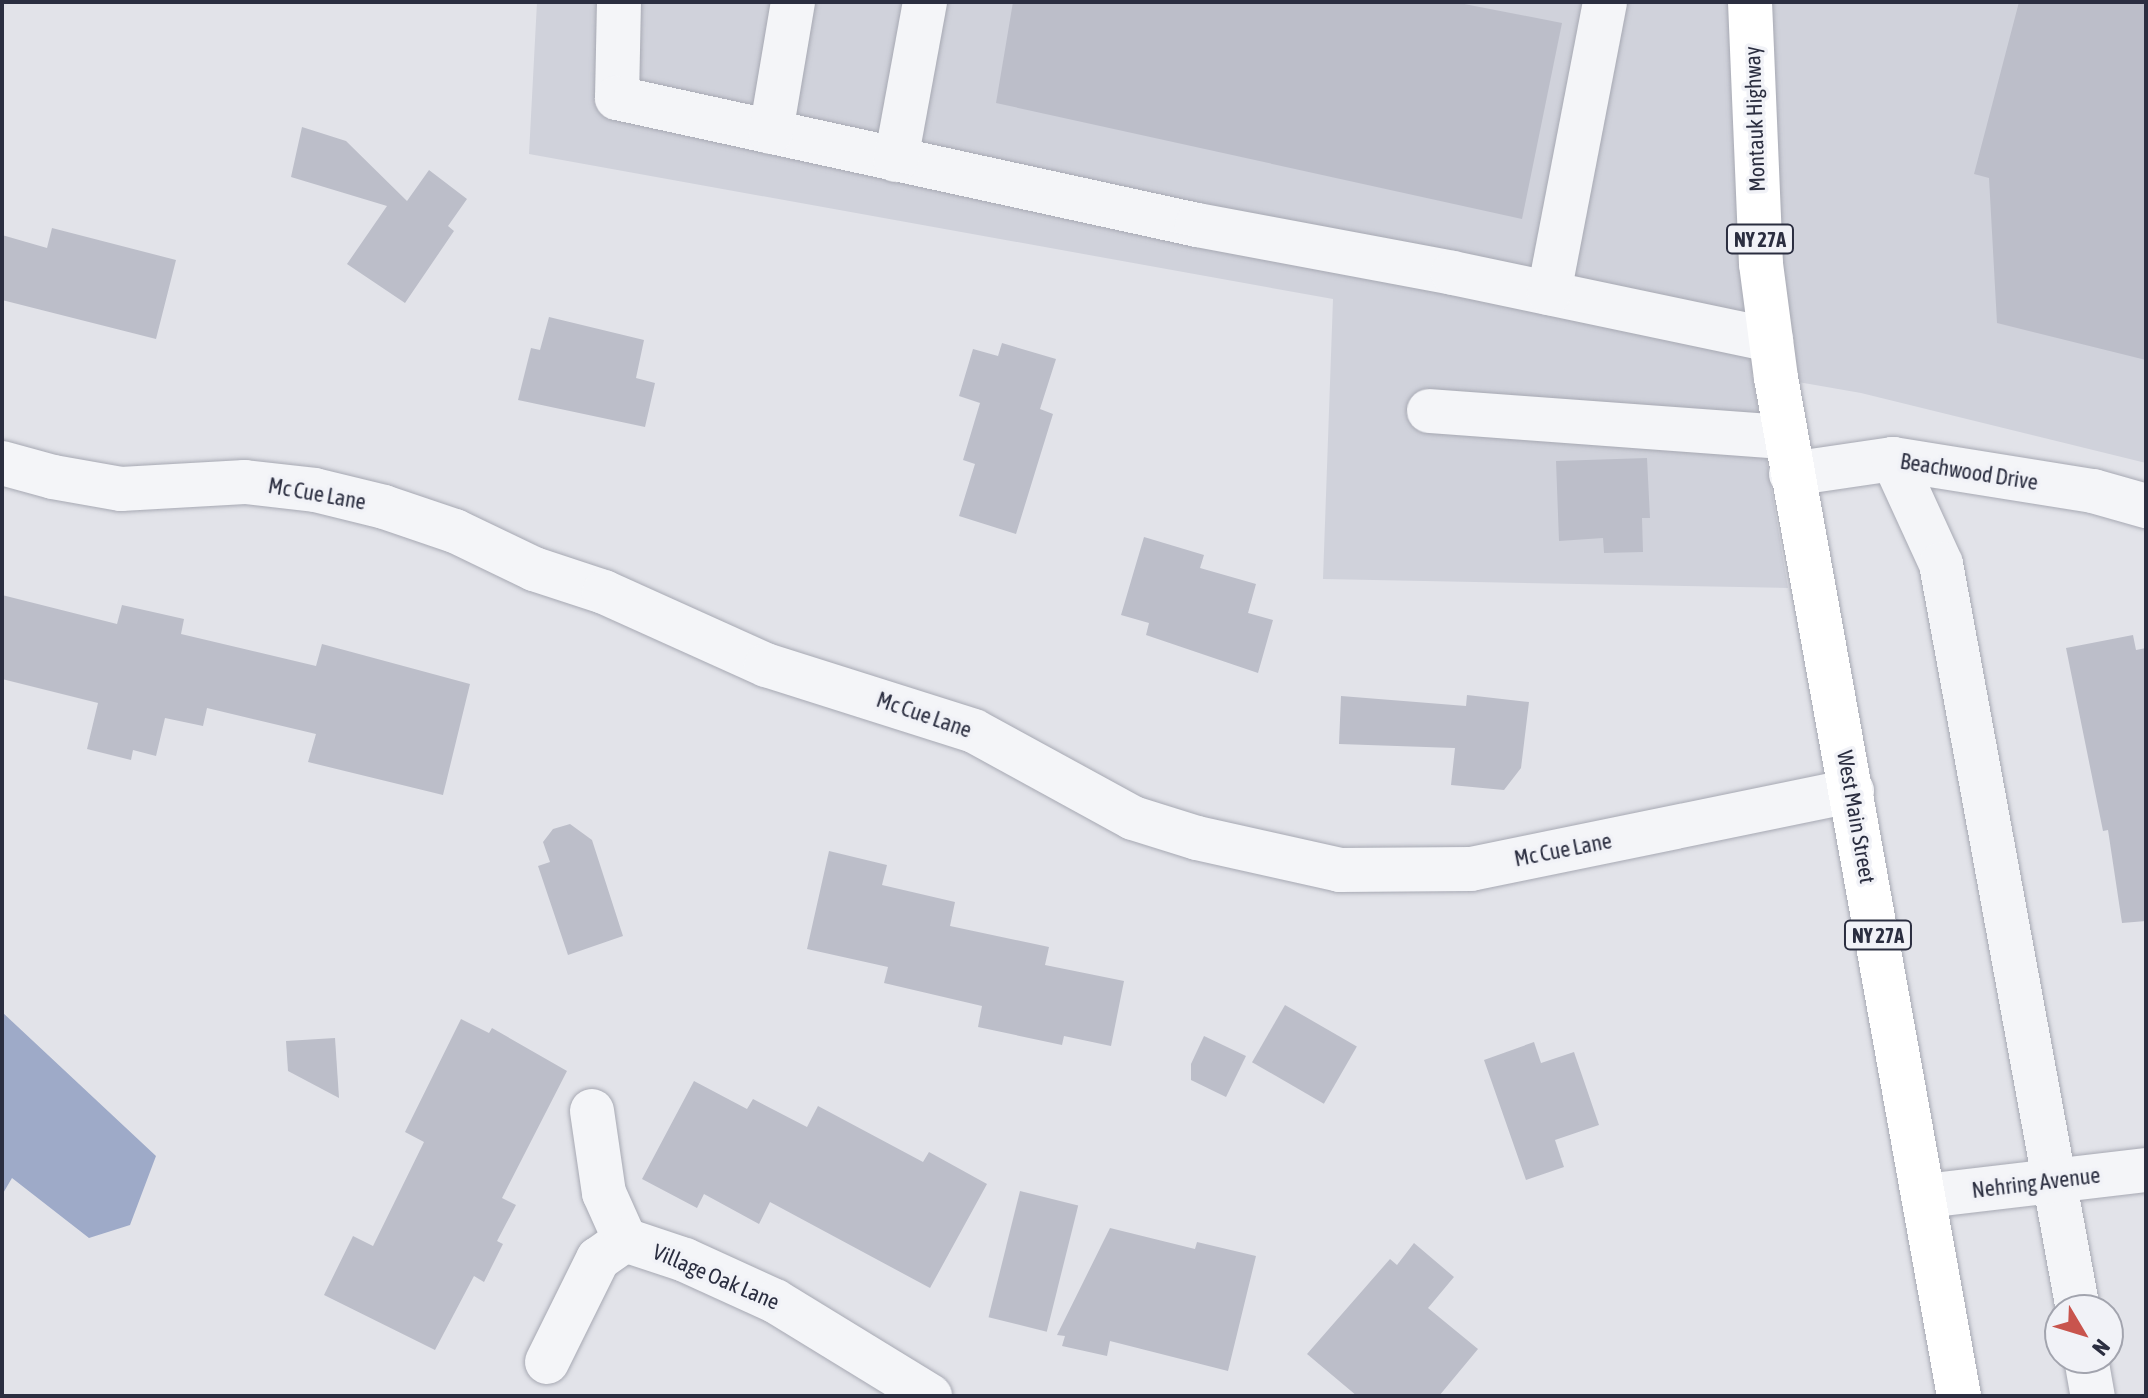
<!DOCTYPE html>
<html>
<head>
<meta charset="utf-8">
<style>
  body { margin:0 }
  #map { position:relative; width:2148px; height:1398px; overflow:hidden; background:#e2e3e9; font-family:"Asap Condensed",sans-serif }
  div>[style] { position:absolute }
  [style*='--x'] { left:calc(var(--x)*1px); top:calc(var(--y)*1px); width:calc(var(--w)*1px); rotate:calc(var(--a)*1deg) }
  .built>* { inset:0; background:#d0d2db }
  .water>* { inset:0; background:#9eaac8 }
  .building>* { inset:0; background:#bcbec9; transform-origin:0 0 }
  .roads { filter:drop-shadow(0 0 2px #a7a9b3) drop-shadow(0 0 2px #a7a9b3) }
  .minor>* { height:44px; margin:-22px; padding:0 22px; transform-origin:22px; border-radius:22px; background:#f4f5f8 }
  .major>* { height:44px; margin:-22px; padding:0 22px; transform-origin:22px; border-radius:22px; background:#fff }
  span { translate:-50% -50%; white-space:nowrap; text-align:center; line-height:1.15; -webkit-text-stroke:7px #f1f2f7; paint-order:stroke }
  .shield-label span { padding:2px 6px; background:#f1f2f7; border:2px solid; border-radius:6px; -webkit-text-stroke-width:0 }
  .shield-label { font-size:20px; color:#2b2e40; font-weight:700 }
  .street-label { font-size:22px; color:#2b2e40 }
  .frame { position:absolute; inset:0; border:4px solid #2b2e40; pointer-events:none }
  .north { position:absolute; left:2044px; top:1294px; width:80px; height:80px; box-sizing:border-box; background:#f1f2f7; border:2px solid #a2a4ae; border-radius:50%; rotate:128deg; font-size:22px; font-weight:700; line-height:32px; text-align:center; color:#2b2e40 }
  .north::after { content:''; display:block; margin:auto; width:28px; height:36px; background:#c8544d; clip-path:polygon(50% 0,100% 100%,50% 72%,0 100%) }
</style>
</head>
<body>
<div id="map">
  <div class="built">
    <i style="clip-path:polygon(537px 2px,2146px 2px,2146px 463px,1861px 393px,1752px 374px,1788px 588px,1323px 579px,1333px 299px,529px 154px)"></i>
  </div>
  <div class="water">
    <i style="clip-path:polygon(2px 1012px,156px 1156px,130px 1225px,89px 1238px,12px 1178px,2px 1195px)"></i>
  </div>
  <div class="building">
    <i style="clip-path:polygon(1013px 2px,1454px 2px,1562px 23px,1522px 219px,996px 103px)"></i>
    <i style="clip-path:polygon(2019px 2px,2146px 2px,2146px 360px,1997px 323px,1989px 178px,1974px 174px)"></i>
    <i style="clip-path:polygon(302px 127px,346px 141px,407px 201px,429px 170px,467px 199px,448px 226px,454px 231px,405px 303px,347px 264px,387px 206px,291px 177px)"></i>
    <i style="clip-path:polygon(52px 228px,176px 260px,156px 339px,2px 300px,2px 235px,47px 248px)"></i>
    <i style="clip-path:polygon(549px 317px,644px 340px,636px 378px,655px 383px,645px 427px,518px 400px,531px 348px,540px 350px)"></i>
    <i style="clip-path:polygon(1002px 343px,1056px 359px,1040px 409px,1053px 414px,1016px 534px,959px 516px,975px 464px,963px 460px,980px 403px,959px 396px,973px 349px,998px 356px)"></i>
    <i style="clip-path:polygon(1647px 458px,1650px 518px,1642px 518px,1643px 552px,1604px 553px,1603px 538px,1559px 541px,1556px 461px)"></i>
    <i style="clip-path:polygon(1144px 537px,1204px 555px,1200px 568px,1256px 584px,1248px 613px,1273px 620px,1258px 673px,1146px 635px,1149px 623px,1121px 615px)"></i>
    <i style="clip-path:polygon(2px 595px,117px 624px,122px 605px,184px 619px,181px 634px,316px 666px,322px 644px,470px 684px,443px 795px,308px 762px,316px 734px,207px 708px,203px 726px,165px 718px,156px 756px,133px 750px,131px 760px,87px 749px,98px 703px,2px 679px)"></i>
    <i style="clip-path:polygon(2133px 635px,2136px 650px,2146px 648px,2146px 921px,2122px 923px,2108px 830px,2103px 831px,2066px 648px)"></i>
    <i style="clip-path:polygon(1467px 695px,1529px 702px,1521px 768px,1504px 790px,1451px 785px,1455px 748px,1339px 744px,1341px 696px,1466px 706px)"></i>
    <i style="clip-path:polygon(570px 824px,592px 840px,623px 936px,568px 955px,538px 866px,550px 862px,543px 842px,553px 829px)"></i>
    <i style="clip-path:polygon(829px 851px,887px 865px,882px 885px,955px 902px,950px 926px,1049px 947px,1045px 965px,1124px 981px,1111px 1046px,1064px 1036px,1062px 1045px,978px 1027px,982px 1006px,884px 983px,888px 967px,807px 949px)"></i>
    <i style="left:1285px;top:1005px;width:83px;height:66px;rotate:30deg"></i>
    <i style="clip-path:polygon(461px 1019px,489px 1033px,492px 1028px,567px 1071px,502px 1198px,516px 1205px,497px 1241px,503px 1244px,484px 1282px,474px 1276px,435px 1350px,324px 1295px,353px 1236px,373px 1246px,424px 1142px,405px 1132px)"></i>
    <i style="clip-path:polygon(1204px 1036px,1246px 1056px,1226px 1097px,1191px 1080px,1191px 1064px)"></i>
    <i style="clip-path:polygon(335px 1038px,339px 1098px,288px 1071px,286px 1041px)"></i>
    <i style="clip-path:polygon(1534px 1042px,1541px 1063px,1574px 1052px,1599px 1125px,1555px 1140px,1564px 1167px,1526px 1180px,1484px 1060px)"></i>
    <i style="clip-path:polygon(694px 1081px,747px 1109px,753px 1099px,807px 1127px,818px 1106px,923px 1162px,929px 1152px,987px 1184px,930px 1288px,770px 1202px,759px 1224px,704px 1194px,697px 1208px,642px 1179px)"></i>
    <i style="left:1020px;top:1191px;width:60px;height:130px;rotate:14deg"></i>
    <i style="clip-path:polygon(1110px 1228px,1195px 1249px,1197px 1242px,1256px 1256px,1228px 1371px,1110px 1341px,1107px 1356px,1062px 1346px,1065px 1336px,1057px 1335px)"></i>
    <i style="clip-path:polygon(1414px 1243px,1454px 1277px,1428px 1308px,1478px 1349px,1439px 1396px,1357px 1396px,1307px 1354px,1390px 1259px,1397px 1265px)"></i>
  </div>
  <div class="roads">
    <div class="minor">
      <i style="--x:619;--y:2;--w:96;--a:91.2"></i>
      <i style="--x:617;--y:98;--w:594;--a:12.35"></i>
      <i style="--x:1197;--y:225;--w:260;--a:10.6"></i>
      <i style="--x:1453;--y:273;--w:325;--a:11.9"></i>
      <i style="--x:771;--y:132;--w:132;--a:-80.4"></i>
      <i style="--x:896;--y:160;--w:161;--a:-79.6"></i>
      <i style="--x:1549;--y:293;--w:296;--a:-79.1"></i>
      <i style="--x:1429;--y:411;--w:357;--a:4.2"></i>
      <i style="--x:1893;--y:459;--w:115;--a:65.4"></i>
      <i style="--x:1941;--y:564;--w:758;--a:79.59"></i>
      <i style="--x:2;--y:463;--w:53;--a:15.4"></i>
      <i style="--x:53;--y:477;--w:69;--a:10"></i>
      <i style="--x:121;--y:489;--w:124;--a:-3.2"></i>
      <i style="--x:245;--y:482;--w:70;--a:6.5"></i>
      <i style="--x:315;--y:490;--w:71;--a:13.8"></i>
      <i style="--x:384;--y:507;--w:75;--a:18.7"></i>
      <i style="--x:455;--y:531;--w:88;--a:25.7"></i>
      <i style="--x:534;--y:569;--w:74;--a:18.2"></i>
      <i style="--x:604;--y:592;--w:178;--a:24.3"></i>
      <i style="--x:766;--y:665;--w:218;--a:17.6"></i>
      <i style="--x:974;--y:731;--w:181;--a:28.7"></i>
      <i style="--x:1133;--y:818;--w:67;--a:17.4"></i>
      <i style="--x:1197;--y:838;--w:147;--a:12.6"></i>
      <i style="--x:1340;--y:870;--w:131;--a:-0.4"></i>
      <i style="--x:1471;--y:869;--w:389;--a:-11.6"></i>
      <i style="--x:1791;--y:474;--w:103;--a:-8.4"></i>
      <i style="--x:1893;--y:459;--w:203;--a:9.1"></i>
      <i style="--x:2093;--y:491;--w:55;--a:15.8"></i>
      <i style="--x:592;--y:1111;--w:83;--a:81.7"></i>
      <i style="--x:604;--y:1193;--w:51;--a:65.9"></i>
      <i style="--x:1925;--y:1196;--w:223;--a:-6.7"></i>
      <i style="--x:2086;--y:1358;--w:39;--a:80"></i>
      <i style="--x:547;--y:1362;--w:115;--a:-63.7"></i>
      <i style="--x:598;--y:1259;--w:33;--a:-35"></i>
      <i style="--x:625;--y:1240;--w:63;--a:18.4"></i>
      <i style="--x:685;--y:1260;--w:99;--a:24.5"></i>
      <i style="--x:775;--y:1301;--w:182;--a:31.5"></i>
    </div>
    <div class="major">
      <i style="--x:1750;--y:2;--w:262;--a:87.6"></i>
      <i style="--x:1761;--y:264;--w:115;--a:82.5"></i>
      <i style="--x:1776;--y:378;--w:1034;--a:79.81"></i>
    </div>
  </div>
  <div class="shield-label">
    <span style="left:1760px;top:239px">NY 27A</span>
    <span style="left:1878px;top:935px">NY 27A</span>
  </div>
  <div class="street-label">
    <span style="left:1755px;top:119px;rotate:-92deg">Montauk Highway</span>
    <span style="left:1969px;top:472px;rotate:9deg">Beachwood Drive</span>
    <span style="left:317px;top:494px;rotate:10deg">Mc Cue Lane</span>
    <span style="left:924px;top:715px;rotate:19deg">Mc Cue Lane</span>
    <span style="left:1856px;top:817px;rotate:80deg">West Main Street</span>
    <span style="left:1563px;top:850px;rotate:-11deg">Mc Cue Lane</span>
    <span style="left:2036px;top:1183px;rotate:-7deg">Nehring Avenue</span>
    <span style="left:716px;top:1277px;rotate:23deg">Village Oak Lane</span>
  </div>
  <div class="frame"></div>
  <div class="north">N</div>
</div>
</body>
</html>
